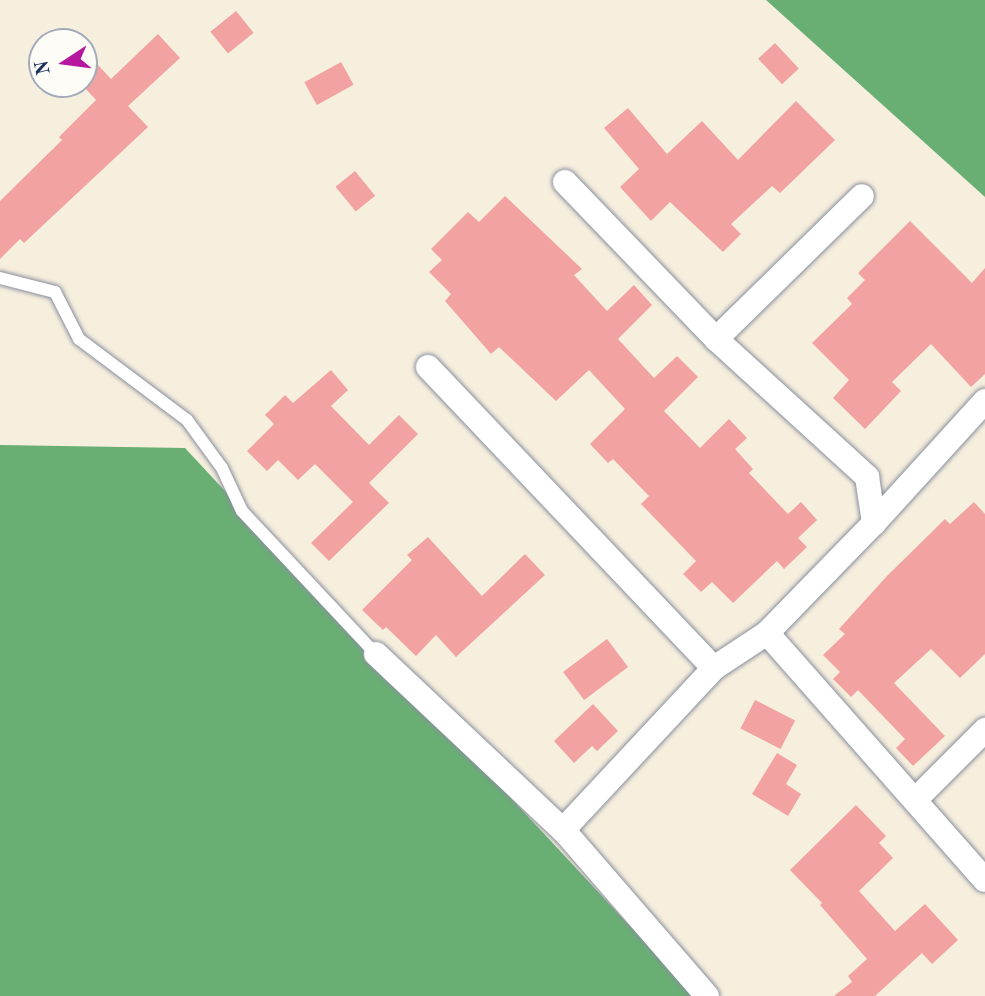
<!DOCTYPE html>
<html>
<head>
<meta charset="utf-8">
<style>
  body { margin:0 }
  #map { position:relative; width:985px; height:996px; overflow:hidden; background:#f7efde; font-family:"Old Standard TT",serif }
  div>[style] { position:absolute }
  [style*='--x'] { left:calc(var(--x)*1px); top:calc(var(--y)*1px); width:calc(var(--w)*1px); rotate:calc(var(--a)*1deg) }
  .forest>* { inset:0; background:#69af74 }
  .building>* { inset:0; background:#f2a2a0; transform-origin:0 0 }
  .roads { filter:drop-shadow(0 0 2px #898f9e) drop-shadow(0 0 2px #898f9e) }
  .service>* { height:12px; margin:-6px; padding:0 6px; transform-origin:6px; border-radius:6px; background:#fff }
  .minor>* { height:24px; margin:-12px; padding:0 12px; transform-origin:12px; border-radius:12px; background:#fff }
  span { translate:-50% -50%; white-space:nowrap; text-align:center; line-height:1.15; -webkit-text-stroke:5px #fdfcf7; paint-order:stroke }
  .north { position:absolute; left:28px; top:28px; width:70px; height:70px; box-sizing:border-box; background:#fdfcf7; border:2px solid #a3aaba; border-radius:50%; rotate:257deg; font-size:19px; font-weight:700; line-height:28px; text-align:center; color:#1b2f5e }
  .north::after { content:''; display:block; margin:auto; width:24px; height:32px; background:#b5179e; clip-path:polygon(50% 0,100% 100%,50% 72%,0 100%) }
</style>
</head>
<body>
<div id="map">
  <div class="forest">
    <i style="clip-path:polygon(766px 0,985px 0,985px 197px)"></i>
    <i style="clip-path:polygon(0 445px,185px 448px,695px 996px,0 996px)"></i>
  </div>
  <div class="building">
    <i style="left:236px;top:11px;width:28px;height:33px;rotate:51deg"></i>
    <i style="clip-path:polygon(158px 34px,180px 58px,128px 106px,148px 127px,24px 243px,20px 239px,0 259px,0 201px,62px 140px,59px 137px,96px 100px,84px 87px,84px 50px,111px 79px)"></i>
    <i style="left:775px;top:43px;width:35px;height:23px;rotate:47deg"></i>
    <i style="left:341px;top:62px;width:26px;height:42px;rotate:61deg"></i>
    <i style="clip-path:polygon(796px 101px,835px 140px,780px 193px,772px 186px,731px 224px,741px 234px,723px 252px,670px 202px,651px 221px,620px 187px,639px 169px,604px 128px,628px 108px,667px 154px,702px 121px,738px 160px)"></i>
    <i style="left:355px;top:171px;width:32px;height:25px;rotate:51deg"></i>
    <i style="clip-path:polygon(505px 196px,582px 269px,574px 275px,607px 311px,634px 285px,652px 305px,618px 339px,654px 378px,677px 356px,698px 377px,664px 411px,700px 448px,729px 419px,747px 438px,735px 449px,753px 469px,749px 473px,788px 514px,801px 502px,817px 520px,798px 538px,807px 547px,784px 569px,777px 561px,733px 603px,712px 582px,701px 592px,683px 574px,696px 561px,641px 504px,649px 496px,613px 459px,608px 463px,590px 444px,625px 409px,589px 370px,556px 401px,499px 347px,491px 354px,445px 301px,451px 294px,429px 272px,442px 260px,431px 249px,468px 212px,479px 222px)"></i>
    <i style="clip-path:polygon(910px 221px,972px 283px,985px 268px,985px 374px,971px 387px,931px 344px,892px 382px,901px 391px,865px 429px,833px 398px,849px 380px,812px 343px,852px 304px,847px 298px,865px 280px,858px 273px)"></i>
    <i style="clip-path:polygon(331px 370px,348px 390px,331px 406px,369px 445px,399px 415px,418px 434px,369px 483px,389px 503px,329px 561px,311px 543px,353px 502px,315px 464px,298px 480px,278px 460px,267px 471px,247px 451px,274px 424px,265px 415px,285px 395px,293px 403px)"></i>
    <i style="clip-path:polygon(974px 502px,985px 514px,985px 654px,960px 678px,931px 649px,894px 683px,945px 736px,913px 766px,896px 748px,905px 739px,858px 690px,851px 697px,833px 679px,840px 672px,823px 655px,845px 634px,839px 629px,887px 576px,945px 519px,950px 524px)"></i>
    <i style="clip-path:polygon(428px 537px,482px 596px,525px 554px,545px 575px,456px 657px,436px 635px,416px 656px,386px 627px,383px 630px,362px 610px,412px 560px,407px 555px)"></i>
    <i style="left:607px;top:639px;width:35px;height:55px;rotate:53deg"></i>
    <i style="left:755px;top:700px;width:45px;height:32px;rotate:27deg"></i>
    <i style="clip-path:polygon(593px 704px,618px 731px,597px 751px,592px 746px,574px 763px,554px 741px)"></i>
    <i style="clip-path:polygon(777px 753px,797px 765px,786px 784px,801px 794px,788px 816px,752px 794px)"></i>
    <i style="clip-path:polygon(856px 805px,886px 836px,879px 843px,893px 858px,859px 891px,895px 931px,925px 904px,958px 940px,932px 964px,922px 953px,875px 996px,834px 996px,852px 982px,848px 976px,867px 959px,820px 905px,822px 903px,790px 870px)"></i>
  </div>
  <div class="roads">
    <div class="service">
      <i style="--x:0;--y:278;--w:57;--a:14.3"></i>
      <i style="--x:55;--y:292;--w:53;--a:62.9"></i>
      <i style="--x:79;--y:339;--w:135;--a:36.9"></i>
      <i style="--x:187;--y:420;--w:59;--a:53.9"></i>
      <i style="--x:222;--y:468;--w:47;--a:65.1"></i>
      <i style="--x:242;--y:511;--w:196;--a:46.9"></i>
    </div>
    <div class="minor">
      <i style="--x:565;--y:182;--w:218;--a:46.1"></i>
      <i style="--x:716;--y:339;--w:205;--a:42.4"></i>
      <i style="--x:867;--y:477;--w:47;--a:81.3"></i>
      <i style="--x:874;--y:523;--w:153;--a:134.2"></i>
      <i style="--x:716;--y:339;--w:204;--a:-44.4"></i>
      <i style="--x:428;--y:367;--w:415;--a:46.5"></i>
      <i style="--x:874;--y:523;--w:165;--a:-47.7"></i>
      <i style="--x:376;--y:654;--w:257;--a:43.3"></i>
      <i style="--x:916;--y:799;--w:98;--a:-45"></i>
      <i style="--x:707;--y:996;--w:220;--a:-130.9"></i>
      <i style="--x:563;--y:830;--w:221;--a:-47"></i>
      <i style="--x:714;--y:668;--w:64;--a:-33.4"></i>
      <i style="--x:767;--y:633;--w:329;--a:48.6"></i>
    </div>
  </div>
  <div class="north">N</div>
</div>
</body>
</html>
